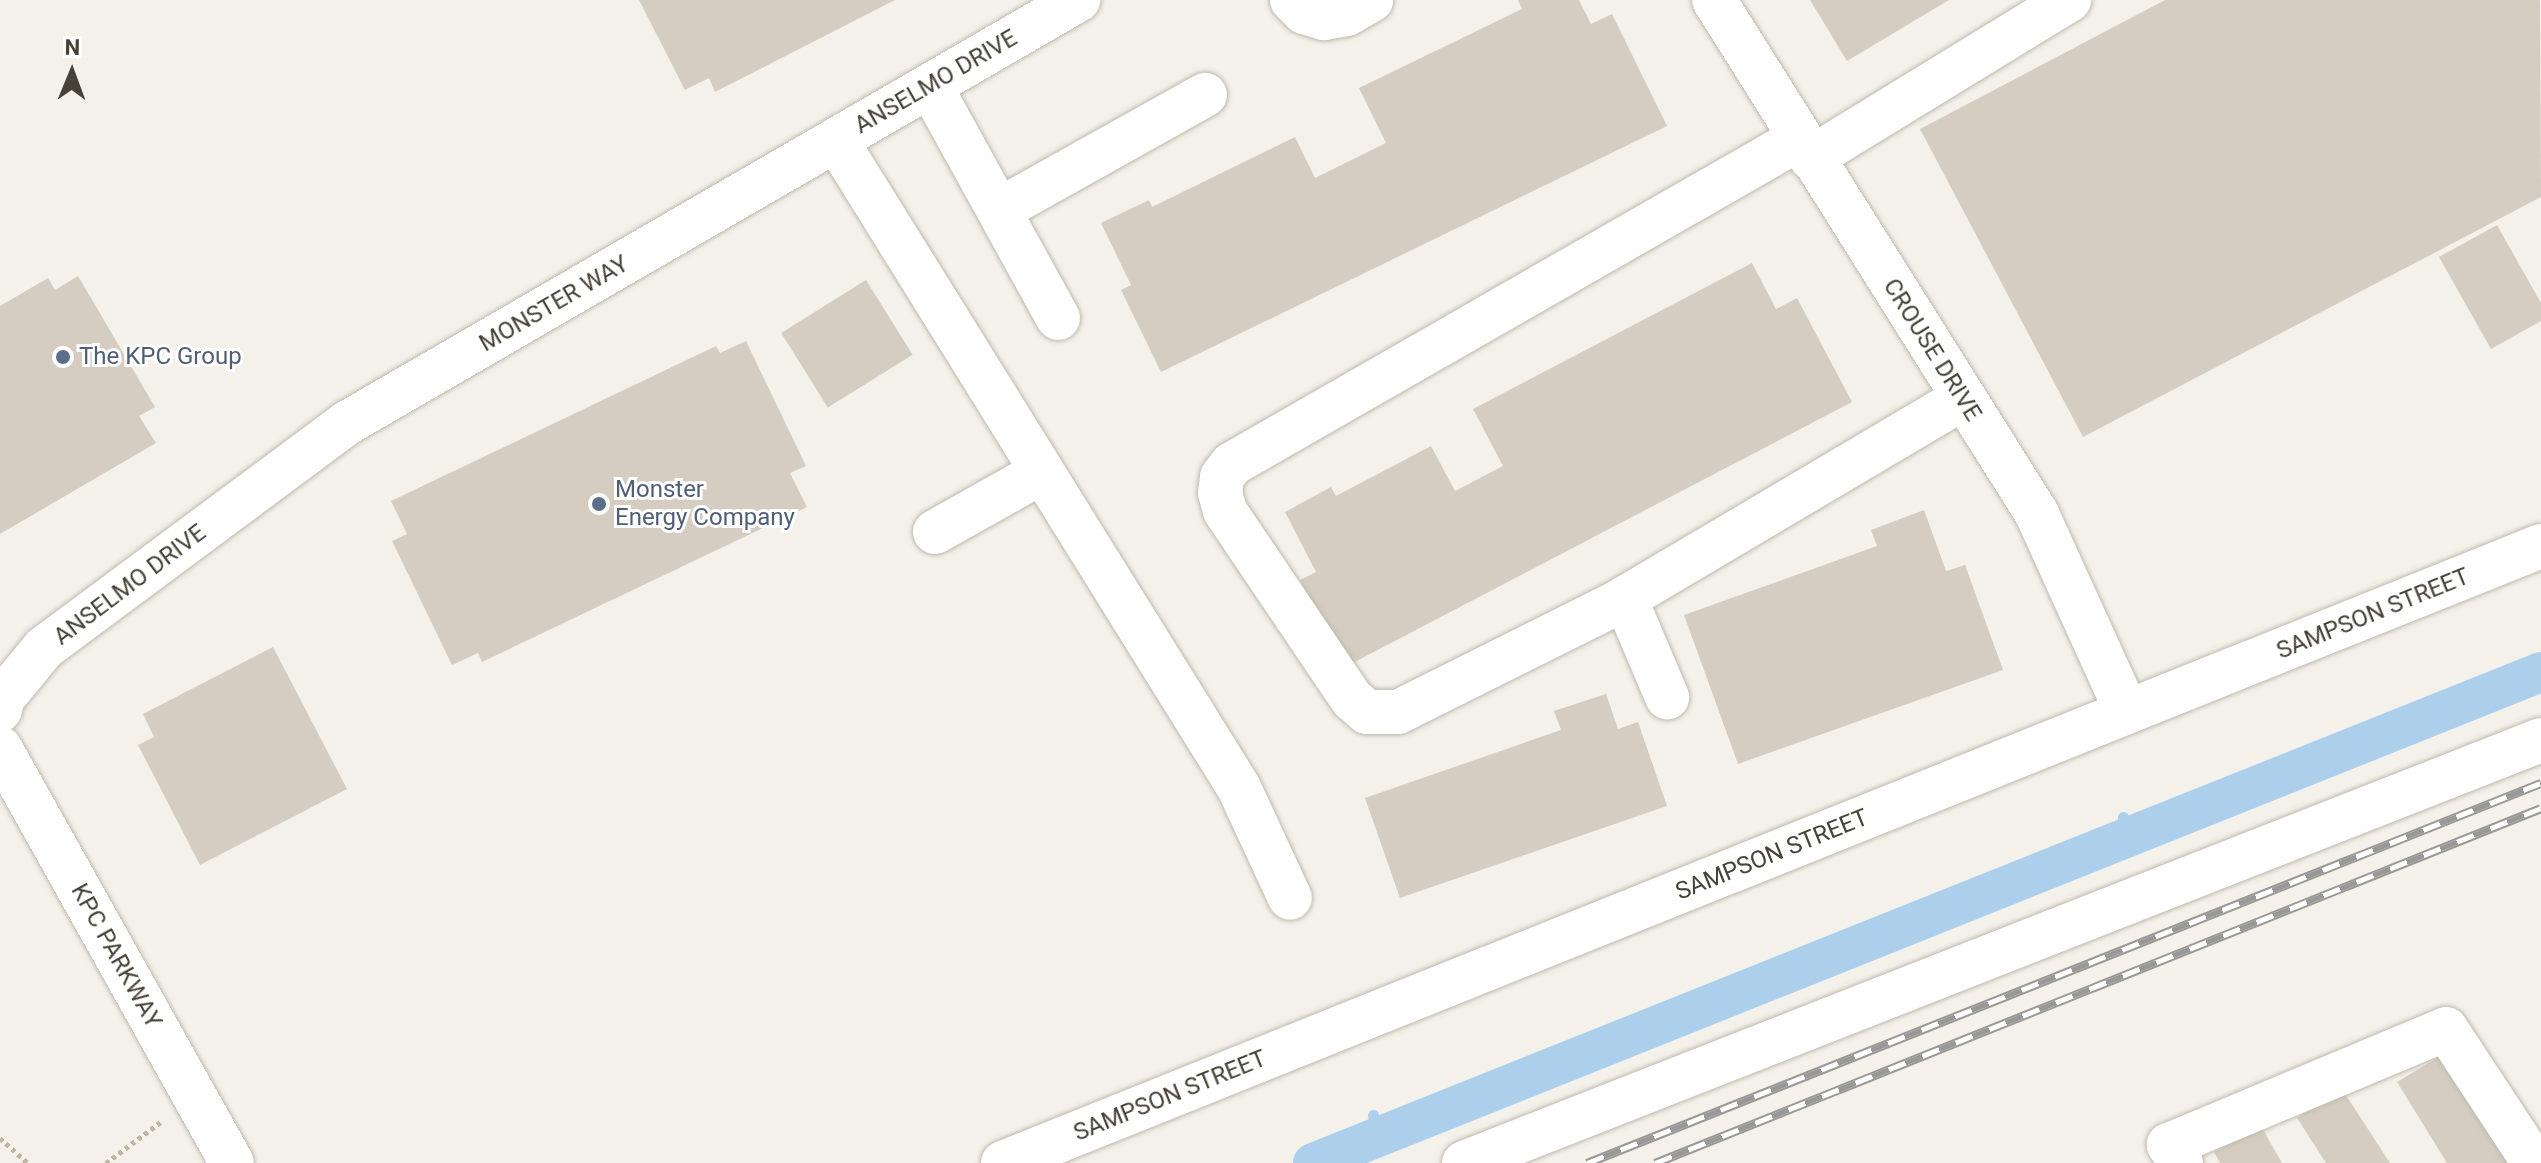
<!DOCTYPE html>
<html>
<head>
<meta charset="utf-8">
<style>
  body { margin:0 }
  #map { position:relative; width:2541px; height:1163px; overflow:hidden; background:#f4f1ea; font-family:Roboto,sans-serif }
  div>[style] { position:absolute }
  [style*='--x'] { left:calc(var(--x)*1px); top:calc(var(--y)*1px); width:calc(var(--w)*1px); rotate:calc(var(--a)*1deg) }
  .stream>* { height:11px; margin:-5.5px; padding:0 5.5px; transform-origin:5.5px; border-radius:5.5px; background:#acd0eb }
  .canal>* { height:40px; margin:-20px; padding:0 20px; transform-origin:20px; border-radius:20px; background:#acd0eb }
  .building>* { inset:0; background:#d5cdc1; transform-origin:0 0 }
  .path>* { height:5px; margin-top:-2.5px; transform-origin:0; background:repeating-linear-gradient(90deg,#bfb5a0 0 4px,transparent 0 8px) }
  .roads { filter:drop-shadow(0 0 2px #bfb9ad) drop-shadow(0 0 2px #bfb9ad) }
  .minor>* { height:44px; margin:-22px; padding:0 22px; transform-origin:22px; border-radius:22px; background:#fff }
  .rail>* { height:9px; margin-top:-4.5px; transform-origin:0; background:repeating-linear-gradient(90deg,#fff 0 18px,#989898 0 36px); box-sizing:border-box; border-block:2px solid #989898 }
  .dots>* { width:22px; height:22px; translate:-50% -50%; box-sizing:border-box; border:4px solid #fff; border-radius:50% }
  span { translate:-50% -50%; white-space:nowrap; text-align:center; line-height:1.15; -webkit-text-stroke:6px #fff; paint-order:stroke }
  .street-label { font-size:24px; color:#474239 }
  .service-label { font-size:24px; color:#4e5e75 }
  .left { translate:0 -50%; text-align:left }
  .north { position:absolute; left:32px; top:32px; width:80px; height:80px; -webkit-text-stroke:6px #fff; paint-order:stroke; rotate:1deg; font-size:22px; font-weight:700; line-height:32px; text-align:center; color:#474239 }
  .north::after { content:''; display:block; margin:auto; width:28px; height:36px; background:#474239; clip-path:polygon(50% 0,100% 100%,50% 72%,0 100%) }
</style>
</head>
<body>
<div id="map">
  <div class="stream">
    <i style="--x:2123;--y:840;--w:23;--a:-90"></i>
    <i style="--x:1373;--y:1115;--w:22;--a:72"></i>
  </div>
  <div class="canal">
    <i style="--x:1313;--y:1163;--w:1323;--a:-21.79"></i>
  </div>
  <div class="building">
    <i style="clip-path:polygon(639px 0,895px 0,715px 92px,709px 78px,685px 90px)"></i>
    <i style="clip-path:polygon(1518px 0,1579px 0,1591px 24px,1612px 14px,1667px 126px,1161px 372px,1121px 290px,1131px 285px,1101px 223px,1149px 200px,1152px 207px,1295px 137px,1315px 178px,1386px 143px,1359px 88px,1522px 9px)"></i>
    <i style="clip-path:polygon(1810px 0,1949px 0,1847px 61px)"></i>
    <i style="clip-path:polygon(2165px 0,2540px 0,2541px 197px,2083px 437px,1920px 129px)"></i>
    <i style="clip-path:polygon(2497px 225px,2541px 303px,2541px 321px,2491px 349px,2439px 257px)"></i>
    <i style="clip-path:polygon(1752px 263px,1776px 309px,1797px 298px,1852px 402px,1345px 667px,1300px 580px,1316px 572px,1285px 512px,1331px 487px,1336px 496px,1431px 446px,1455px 491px,1503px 466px,1473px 409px)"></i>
    <i style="clip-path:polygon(78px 276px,155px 407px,139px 416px,156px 443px,0 534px,0 306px,48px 278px,55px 290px)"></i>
    <i style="left:866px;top:280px;width:88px;height:100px;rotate:58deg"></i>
    <i style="clip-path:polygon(746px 341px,806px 466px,790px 473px,807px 507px,482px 662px,478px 653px,452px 665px,392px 541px,407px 534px,391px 501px,716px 346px,720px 353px)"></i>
    <i style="clip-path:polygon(1924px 510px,1946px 571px,1965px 565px,2003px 670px,1738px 764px,1684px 615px,1877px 546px,1871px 530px)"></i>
    <i style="clip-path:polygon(273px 647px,347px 789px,200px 865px,138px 745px,154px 737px,143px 714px)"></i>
    <i style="clip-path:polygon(1606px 694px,1618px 729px,1638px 722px,1667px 806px,1400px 898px,1365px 798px,1561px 730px,1554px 711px)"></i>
    <i style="clip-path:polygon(2442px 1055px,2509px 1163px,2447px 1163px,2397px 1082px)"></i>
    <i style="clip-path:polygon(2342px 1089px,2390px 1163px,2326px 1163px,2297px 1118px)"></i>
    <i style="clip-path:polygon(2261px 1126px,2282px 1163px,2220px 1163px,2214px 1152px)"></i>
  </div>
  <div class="path">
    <i style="--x:0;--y:1138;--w:38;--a:42"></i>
    <i style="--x:106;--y:1163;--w:70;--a:-36.9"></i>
  </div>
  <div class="roads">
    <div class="minor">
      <i style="--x:1292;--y:0;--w:17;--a:45"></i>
      <i style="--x:1304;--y:12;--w:21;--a:17"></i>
      <i style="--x:1324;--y:18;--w:23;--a:-10"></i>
      <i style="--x:1347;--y:14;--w:28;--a:-30"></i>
      <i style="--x:1714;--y:0;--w:607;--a:57.85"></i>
      <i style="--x:2037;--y:514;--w:217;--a:65.6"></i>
      <i style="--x:930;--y:86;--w:265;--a:61.1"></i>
      <i style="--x:1799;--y:139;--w:654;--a:150.18"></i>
      <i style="--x:1232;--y:464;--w:16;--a:128"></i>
      <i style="--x:1222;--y:477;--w:16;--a:97"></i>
      <i style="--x:1220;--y:493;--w:19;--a:74"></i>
      <i style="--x:1225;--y:511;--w:227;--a:56"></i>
      <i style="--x:1352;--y:699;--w:20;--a:41"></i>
      <i style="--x:1367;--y:712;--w:31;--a:0"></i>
      <i style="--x:1398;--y:712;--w:242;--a:-26.5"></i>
      <i style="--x:1615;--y:604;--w:404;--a:-30.6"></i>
      <i style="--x:836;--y:140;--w:763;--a:58.12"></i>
      <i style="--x:1239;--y:788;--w:121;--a:65.1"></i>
      <i style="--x:1811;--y:158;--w:303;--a:-31.5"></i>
      <i style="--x:999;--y:210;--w:236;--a:-29.2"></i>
      <i style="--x:935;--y:532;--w:123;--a:-29.3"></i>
      <i style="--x:1625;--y:598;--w:108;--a:67"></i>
      <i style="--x:0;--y:710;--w:11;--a:-80"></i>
      <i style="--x:2;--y:699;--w:66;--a:-50.5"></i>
      <i style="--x:44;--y:648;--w:377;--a:-36.6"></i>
      <i style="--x:347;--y:423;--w:845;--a:-30.06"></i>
      <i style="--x:0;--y:748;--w:475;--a:60.8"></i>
      <i style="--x:1003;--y:1163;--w:1657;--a:-21.86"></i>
      <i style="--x:1464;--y:1163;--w:1157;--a:-21.44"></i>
      <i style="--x:2181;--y:1163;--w:22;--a:-124"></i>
      <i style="--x:2169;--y:1145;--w:300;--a:-22.7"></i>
      <i style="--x:2446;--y:1029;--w:160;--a:56.7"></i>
    </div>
  </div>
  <div class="rail">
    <i style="--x:1587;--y:1163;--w:1027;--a:-21.72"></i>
    <i style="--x:1655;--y:1163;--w:954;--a:-21.83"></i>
  </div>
  <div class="dots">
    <i style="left:63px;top:357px;background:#5c6f8a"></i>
    <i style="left:599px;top:504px;background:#5c6f8a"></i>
  </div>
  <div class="street-label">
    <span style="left:936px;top:82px;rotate:-30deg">ANSELMO DRIVE</span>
    <span style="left:554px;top:304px;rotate:-30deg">MONSTER WAY</span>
    <span style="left:1932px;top:350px;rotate:58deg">CROUSE DRIVE</span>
    <span style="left:130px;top:585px;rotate:-37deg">ANSELMO DRIVE</span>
    <span style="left:2373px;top:614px;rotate:-22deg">SAMPSON STREET</span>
    <span style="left:1772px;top:855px;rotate:-22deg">SAMPSON STREET</span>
    <span style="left:116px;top:956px;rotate:61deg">KPC PARKWAY</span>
    <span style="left:1170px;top:1096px;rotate:-22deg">SAMPSON STREET</span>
  </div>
  <div class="service-label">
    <span class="left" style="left:79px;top:357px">The KPC Group</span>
    <span class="left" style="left:615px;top:504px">Monster<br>Energy Company</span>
  </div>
  <div class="north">N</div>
</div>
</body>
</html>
